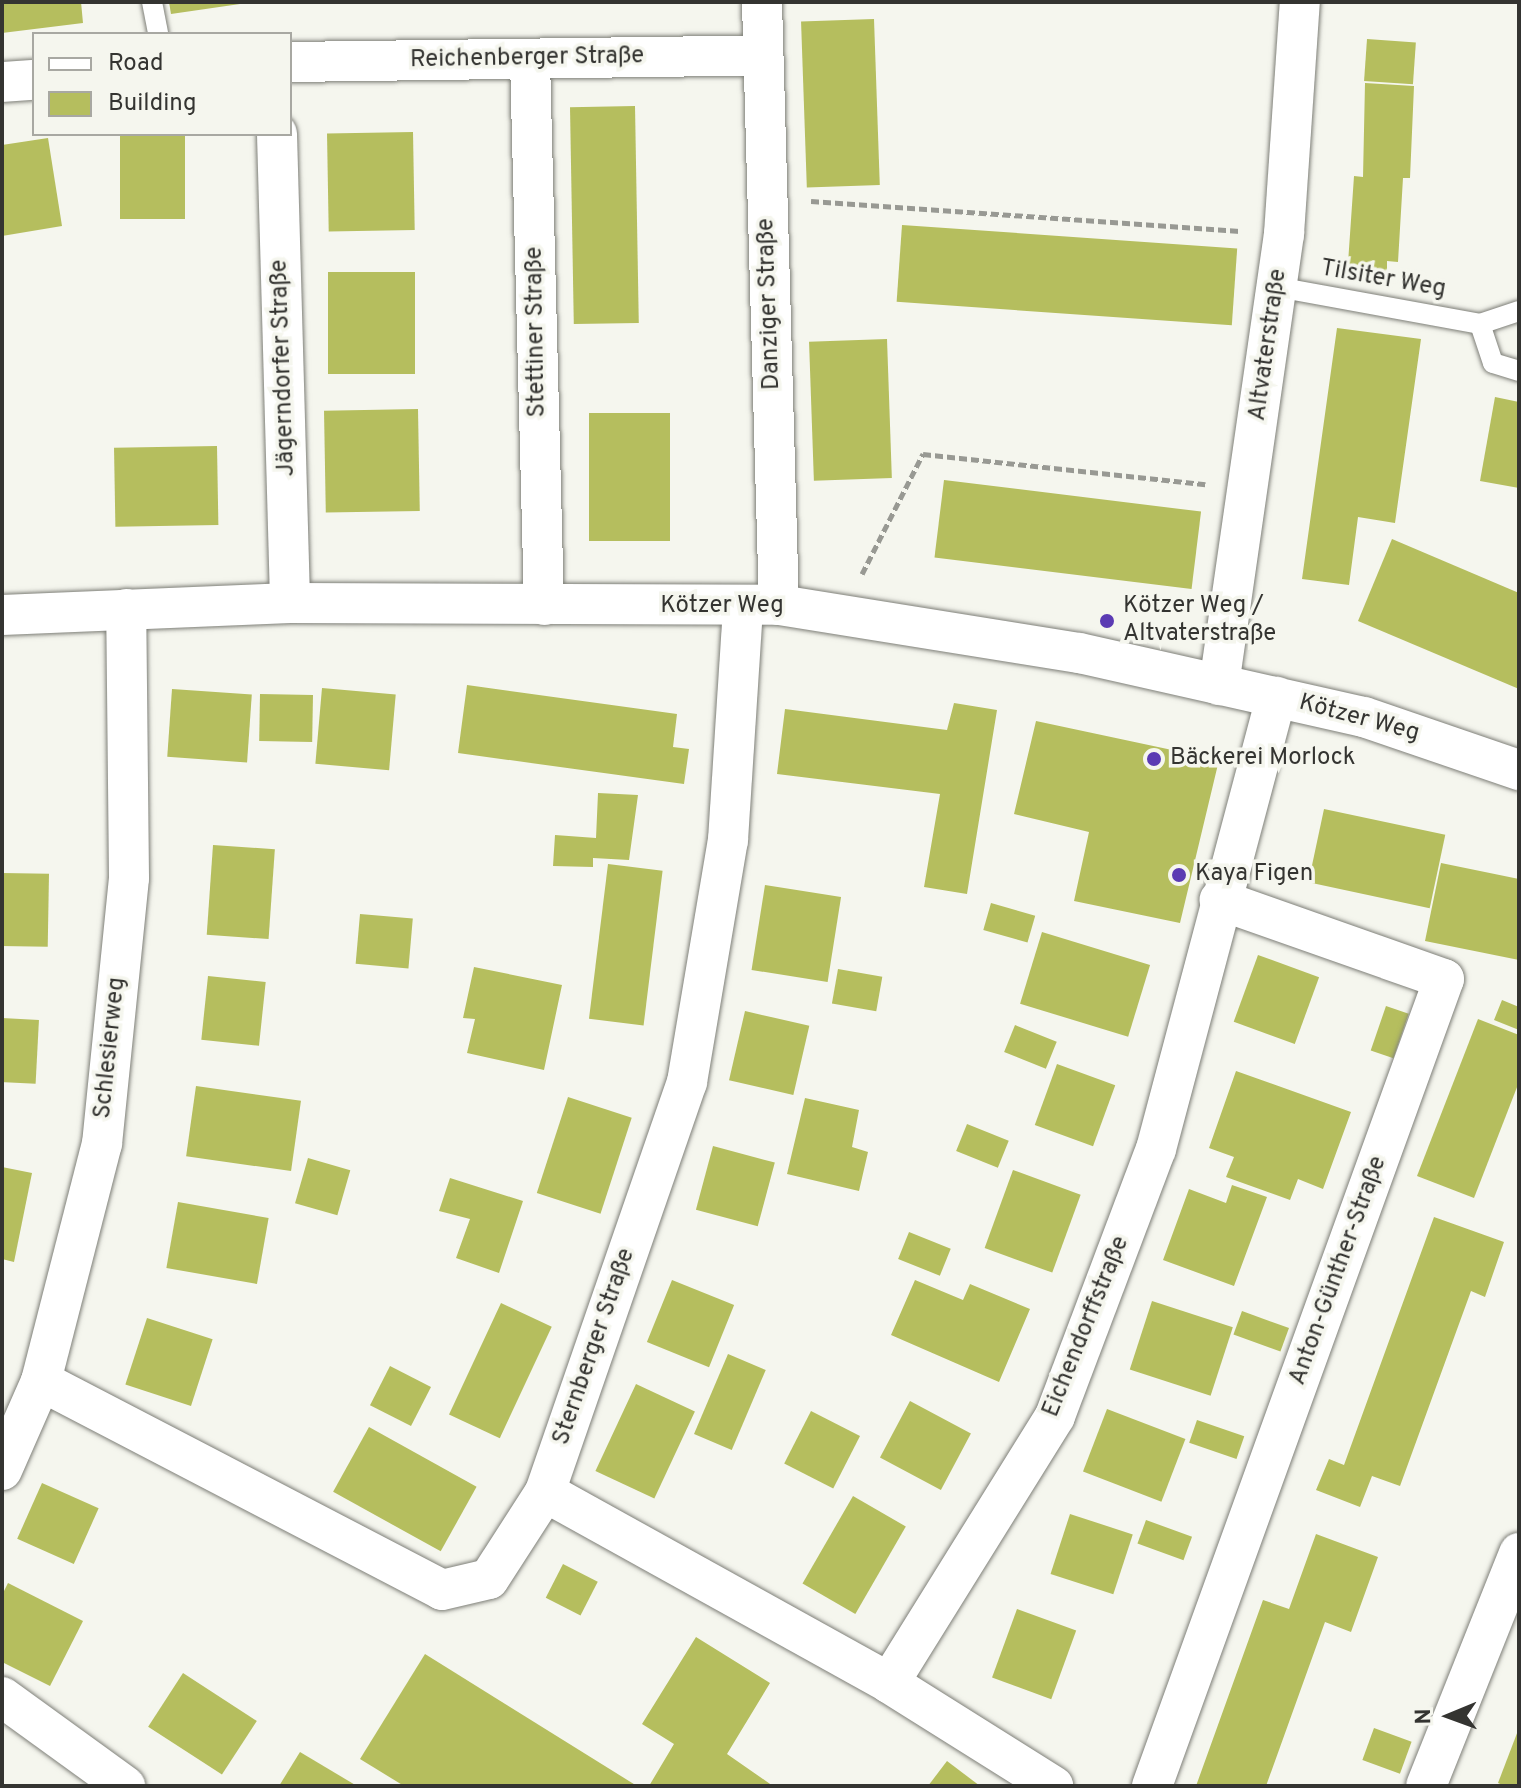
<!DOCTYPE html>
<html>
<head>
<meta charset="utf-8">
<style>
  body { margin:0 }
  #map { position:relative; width:1521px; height:1788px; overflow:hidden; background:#f5f6ee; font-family:Overpass,sans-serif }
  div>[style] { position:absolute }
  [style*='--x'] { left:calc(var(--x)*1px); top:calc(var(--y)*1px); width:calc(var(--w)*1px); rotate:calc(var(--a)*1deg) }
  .building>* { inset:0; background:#b5be5e; transform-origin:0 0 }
  .path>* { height:5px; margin-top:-2.5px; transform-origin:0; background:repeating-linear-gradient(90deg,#989993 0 8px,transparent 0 12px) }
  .roads { filter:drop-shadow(0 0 2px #7e7f78) drop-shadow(0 0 2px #7e7f78) }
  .service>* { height:20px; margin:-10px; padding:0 10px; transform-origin:10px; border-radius:10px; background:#fff }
  .minor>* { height:40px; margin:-20px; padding:0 20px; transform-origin:20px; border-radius:20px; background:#fff }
  .dots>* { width:22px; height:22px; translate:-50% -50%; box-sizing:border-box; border:4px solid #f5f6ee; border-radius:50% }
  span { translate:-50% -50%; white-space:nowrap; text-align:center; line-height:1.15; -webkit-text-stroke:7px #f5f6ee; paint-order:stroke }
  .street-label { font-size:24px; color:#343431 }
  .poi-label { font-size:24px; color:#343431 }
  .left { translate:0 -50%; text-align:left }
  .frame { position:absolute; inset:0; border:4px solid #343431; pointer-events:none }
  .legend { position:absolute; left:32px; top:32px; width:260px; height:104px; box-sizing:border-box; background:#f5f6ee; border:2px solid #a8a8a2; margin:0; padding:10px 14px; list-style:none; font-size:24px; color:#343431 }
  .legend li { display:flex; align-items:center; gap:16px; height:40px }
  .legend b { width:40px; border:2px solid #a8a8a2 }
  .north { position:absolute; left:1409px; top:1676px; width:80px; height:80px; -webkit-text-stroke:6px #f5f6ee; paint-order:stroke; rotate:269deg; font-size:22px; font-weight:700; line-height:32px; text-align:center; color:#343431 }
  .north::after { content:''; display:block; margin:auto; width:28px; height:36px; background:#343431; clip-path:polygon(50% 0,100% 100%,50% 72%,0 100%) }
</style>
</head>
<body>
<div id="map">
  <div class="building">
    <i style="clip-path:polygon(2px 2px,81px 2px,83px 23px,2px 33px)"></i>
    <i style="clip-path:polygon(169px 2px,240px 2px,240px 4px,171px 14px)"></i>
    <i style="left:874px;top:19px;width:166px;height:73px;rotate:88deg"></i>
    <i style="left:1367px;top:39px;width:49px;height:42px;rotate:4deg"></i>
    <i style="clip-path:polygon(1365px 83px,1414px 86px,1410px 178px,1403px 178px,1398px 262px,1387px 261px,1387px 280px,1347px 278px,1354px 176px,1363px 177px)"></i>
    <i style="left:635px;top:106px;width:217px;height:65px;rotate:89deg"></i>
    <i style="left:413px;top:132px;width:98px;height:86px;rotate:89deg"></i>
    <i style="left:120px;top:134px;width:65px;height:85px"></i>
    <i style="clip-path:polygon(48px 138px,62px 226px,2px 236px,2px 145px)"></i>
    <i style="left:902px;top:225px;width:336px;height:77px;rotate:4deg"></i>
    <i style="left:328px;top:272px;width:87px;height:102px"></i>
    <i style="clip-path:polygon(1337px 328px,1421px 339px,1395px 523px,1358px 517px,1349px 585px,1302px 579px)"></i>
    <i style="left:887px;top:339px;width:139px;height:78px;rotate:88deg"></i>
    <i style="clip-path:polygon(1495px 397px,1519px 402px,1519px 488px,1480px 481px)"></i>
    <i style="left:418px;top:409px;width:102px;height:94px;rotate:89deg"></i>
    <i style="left:589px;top:413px;width:81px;height:128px"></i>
    <i style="left:217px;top:446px;width:79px;height:103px;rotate:89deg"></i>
    <i style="left:944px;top:480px;width:259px;height:78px;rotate:7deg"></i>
    <i style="clip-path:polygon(1392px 539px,1519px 593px,1519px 689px,1358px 621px)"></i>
    <i style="clip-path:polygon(467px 685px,677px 714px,673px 747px,689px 749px,684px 784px,458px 753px)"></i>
    <i style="left:322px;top:688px;width:74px;height:76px;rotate:5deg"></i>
    <i style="left:172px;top:689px;width:80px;height:68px;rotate:4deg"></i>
    <i style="left:260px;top:694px;width:53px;height:47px;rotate:1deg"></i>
    <i style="clip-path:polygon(954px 703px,997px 710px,967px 894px,924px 887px,940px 794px,777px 774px,785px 709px,947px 730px)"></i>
    <i style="clip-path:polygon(1036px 721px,1219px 760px,1180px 923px,1074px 901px,1089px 832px,1014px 814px)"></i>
    <i style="clip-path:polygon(598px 793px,638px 795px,629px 860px,593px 858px,593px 867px,553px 866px,555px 835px,596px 838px)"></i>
    <i style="left:1324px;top:809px;width:124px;height:75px;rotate:12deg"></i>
    <i style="left:213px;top:845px;width:62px;height:90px;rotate:4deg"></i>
    <i style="clip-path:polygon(1441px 863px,1519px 879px,1519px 960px,1425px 941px)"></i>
    <i style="left:608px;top:864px;width:55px;height:156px;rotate:7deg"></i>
    <i style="left:2px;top:873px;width:47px;height:73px;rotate:1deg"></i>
    <i style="left:765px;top:885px;width:77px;height:86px;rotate:9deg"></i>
    <i style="left:991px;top:903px;width:46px;height:28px;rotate:16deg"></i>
    <i style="left:360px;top:914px;width:53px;height:50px;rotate:5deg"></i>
    <i style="left:1042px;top:932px;width:113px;height:75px;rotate:17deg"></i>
    <i style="left:1258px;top:955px;width:65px;height:71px;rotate:20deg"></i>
    <i style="clip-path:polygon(474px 967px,562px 985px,544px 1070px,467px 1053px,475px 1019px,463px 1018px)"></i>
    <i style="left:838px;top:969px;width:45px;height:35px;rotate:10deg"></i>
    <i style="left:208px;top:976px;width:58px;height:64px;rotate:6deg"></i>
    <i style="clip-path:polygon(1502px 1000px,1519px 1007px,1519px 1030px,1494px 1020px)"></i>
    <i style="left:1386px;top:1006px;width:24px;height:47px;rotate:19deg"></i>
    <i style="left:745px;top:1011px;width:66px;height:71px;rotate:13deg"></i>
    <i style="left:2px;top:1018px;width:37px;height:64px;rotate:3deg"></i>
    <i style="clip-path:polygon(1478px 1019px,1519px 1035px,1519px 1082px,1474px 1198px,1417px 1176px)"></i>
    <i style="left:1015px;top:1025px;width:45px;height:29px;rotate:22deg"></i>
    <i style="left:1057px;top:1064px;width:62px;height:65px;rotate:20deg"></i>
    <i style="clip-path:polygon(1236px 1071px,1351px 1112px,1323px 1189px,1298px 1179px,1290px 1200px,1226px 1177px,1234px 1157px,1209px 1148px)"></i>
    <i style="left:196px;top:1086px;width:106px;height:71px;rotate:8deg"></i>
    <i style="left:568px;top:1097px;width:67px;height:101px;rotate:18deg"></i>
    <i style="clip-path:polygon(805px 1098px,859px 1110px,852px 1147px,868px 1152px,859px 1191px,787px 1174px)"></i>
    <i style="left:967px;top:1124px;width:45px;height:29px;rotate:22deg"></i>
    <i style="left:713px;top:1146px;width:64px;height:66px;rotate:15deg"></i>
    <i style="left:308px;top:1158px;width:44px;height:47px;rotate:16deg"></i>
    <i style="clip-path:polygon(2px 1167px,32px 1173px,14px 1262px,2px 1259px)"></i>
    <i style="left:1013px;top:1170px;width:72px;height:83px;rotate:20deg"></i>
    <i style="clip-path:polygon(450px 1178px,523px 1201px,499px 1273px,456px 1258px,470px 1219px,439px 1211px)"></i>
    <i style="clip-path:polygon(1232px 1185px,1267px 1197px,1234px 1286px,1163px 1260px,1189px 1189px,1226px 1203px)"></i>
    <i style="left:178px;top:1202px;width:92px;height:67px;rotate:10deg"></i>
    <i style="clip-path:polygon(1434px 1217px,1504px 1242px,1485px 1297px,1471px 1291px,1400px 1486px,1372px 1476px,1360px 1507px,1316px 1490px,1329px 1459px,1344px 1465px)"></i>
    <i style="left:909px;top:1232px;width:45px;height:29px;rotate:22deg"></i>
    <i style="left:672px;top:1280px;width:67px;height:67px;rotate:22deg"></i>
    <i style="clip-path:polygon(915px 1280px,963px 1300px,970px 1284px,1030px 1309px,999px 1382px,891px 1335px)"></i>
    <i style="left:1152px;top:1301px;width:85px;height:72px;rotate:18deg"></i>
    <i style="left:501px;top:1303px;width:56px;height:123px;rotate:25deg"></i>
    <i style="left:1242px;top:1311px;width:50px;height:25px;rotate:20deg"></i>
    <i style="left:147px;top:1318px;width:69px;height:70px;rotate:18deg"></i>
    <i style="left:728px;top:1354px;width:41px;height:87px;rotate:23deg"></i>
    <i style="left:390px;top:1366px;width:46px;height:44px;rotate:27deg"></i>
    <i style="left:636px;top:1384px;width:65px;height:96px;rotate:25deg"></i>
    <i style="left:910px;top:1401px;width:69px;height:64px;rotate:28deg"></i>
    <i style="left:1107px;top:1409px;width:84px;height:67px;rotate:21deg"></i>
    <i style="left:811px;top:1411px;width:55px;height:59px;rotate:27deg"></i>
    <i style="left:1197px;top:1420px;width:50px;height:24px;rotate:19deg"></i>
    <i style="left:369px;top:1427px;width:123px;height:74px;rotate:29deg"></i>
    <i style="left:42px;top:1483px;width:62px;height:61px;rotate:24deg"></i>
    <i style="left:853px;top:1496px;width:61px;height:101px;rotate:30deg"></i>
    <i style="left:1070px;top:1514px;width:66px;height:63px;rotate:18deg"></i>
    <i style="left:1146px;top:1520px;width:49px;height:25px;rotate:20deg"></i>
    <i style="clip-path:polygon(1316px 1534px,1378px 1557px,1351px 1632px,1325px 1622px,1266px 1786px,1196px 1786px,1263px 1600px,1289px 1609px)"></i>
    <i style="left:563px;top:1564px;width:39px;height:38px;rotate:27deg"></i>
    <i style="clip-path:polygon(8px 1583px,83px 1621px,50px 1686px,2px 1662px,2px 1595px)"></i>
    <i style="left:1017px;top:1609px;width:63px;height:73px;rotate:20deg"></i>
    <i style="clip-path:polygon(696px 1637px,770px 1683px,727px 1754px,773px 1786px,649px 1786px,674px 1744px,642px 1724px)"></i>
    <i style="clip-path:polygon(425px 1654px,637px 1786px,404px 1786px,360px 1759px)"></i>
    <i style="left:183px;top:1673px;width:88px;height:64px;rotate:33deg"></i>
    <i style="left:1374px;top:1728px;width:40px;height:34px;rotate:20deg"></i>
    <i style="clip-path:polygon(1519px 1728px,1519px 1786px,1505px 1786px,1498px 1783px)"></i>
    <i style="clip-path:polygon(300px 1752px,357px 1786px,279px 1786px)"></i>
    <i style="clip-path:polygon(947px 1761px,980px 1786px,928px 1786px)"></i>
  </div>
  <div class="path">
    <i style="--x:811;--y:201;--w:430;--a:4"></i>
    <i style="--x:862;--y:574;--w:135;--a:-63.1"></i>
    <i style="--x:923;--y:454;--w:284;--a:6.1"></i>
  </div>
  <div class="roads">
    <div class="service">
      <i style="--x:152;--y:2;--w:33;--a:79"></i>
      <i style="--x:1277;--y:287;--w:206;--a:10.3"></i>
      <i style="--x:1480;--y:324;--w:41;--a:71.6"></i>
      <i style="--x:1493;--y:363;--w:27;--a:17"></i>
      <i style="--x:1480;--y:324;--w:41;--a:-18.4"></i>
    </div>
    <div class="minor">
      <i style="--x:762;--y:2;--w:603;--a:88.39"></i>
      <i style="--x:530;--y:60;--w:545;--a:88.53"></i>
      <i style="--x:290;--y:62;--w:473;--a:-0.8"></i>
      <i style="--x:2;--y:82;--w:32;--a:-4"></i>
      <i style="--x:277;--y:134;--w:469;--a:88.4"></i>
      <i style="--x:2;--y:615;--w:288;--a:-2.4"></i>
      <i style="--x:290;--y:603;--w:489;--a:0.2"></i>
      <i style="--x:779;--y:605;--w:304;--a:9.1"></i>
      <i style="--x:1079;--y:653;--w:292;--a:12.7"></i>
      <i style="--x:1364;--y:717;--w:164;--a:18.9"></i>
      <i style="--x:1219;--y:685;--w:456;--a:-81.8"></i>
      <i style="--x:1284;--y:234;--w:233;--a:-86.1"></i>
      <i style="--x:41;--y:1381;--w:452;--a:27.5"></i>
      <i style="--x:442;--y:1590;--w:48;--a:-13.2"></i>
      <i style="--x:489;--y:1579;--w:103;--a:-57.2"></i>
      <i style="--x:545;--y:1492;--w:434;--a:-70.9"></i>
      <i style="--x:687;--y:1082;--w:245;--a:-80.4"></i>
      <i style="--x:728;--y:840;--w:231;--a:-86.3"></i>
      <i style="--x:2;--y:1470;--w:97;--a:-66.3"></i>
      <i style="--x:41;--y:1381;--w:245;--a:-75.6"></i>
      <i style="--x:102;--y:1144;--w:267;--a:-84.2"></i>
      <i style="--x:129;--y:878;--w:269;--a:-90.6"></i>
      <i style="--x:545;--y:1492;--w:393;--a:29"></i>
      <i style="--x:889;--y:1683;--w:314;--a:-58.1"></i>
      <i style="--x:1055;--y:1416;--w:285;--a:-69.3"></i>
      <i style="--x:1156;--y:1149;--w:468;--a:-75.1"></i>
      <i style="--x:889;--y:1683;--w:194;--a:32.1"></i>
      <i style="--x:2;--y:1697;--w:152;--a:35.9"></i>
      <i style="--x:1152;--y:1786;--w:858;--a:-70.11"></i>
      <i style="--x:1444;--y:979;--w:238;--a:-160.6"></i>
      <i style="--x:1426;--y:1786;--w:251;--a:-68.2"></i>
    </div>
  </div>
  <div class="dots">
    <i style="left:1107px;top:621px;background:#5b3bb3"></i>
    <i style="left:1154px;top:759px;background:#5b3bb3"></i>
    <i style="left:1179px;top:875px;background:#5b3bb3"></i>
  </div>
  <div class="street-label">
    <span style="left:527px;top:59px;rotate:-1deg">Reichenberger Straße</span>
    <span style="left:1383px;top:280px;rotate:10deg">Tilsiter Weg</span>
    <span style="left:770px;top:304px;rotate:-92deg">Danziger Straße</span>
    <span style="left:537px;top:332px;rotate:-91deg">Stettiner Straße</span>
    <span style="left:1269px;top:345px;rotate:-82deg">Altvaterstraße</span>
    <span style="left:284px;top:368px;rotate:-92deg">Jägerndorfer Straße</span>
    <span style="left:722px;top:607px">Kötzer Weg</span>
    <span style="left:1359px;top:719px;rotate:15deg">Kötzer Weg</span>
    <span style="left:111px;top:1048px;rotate:-84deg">Schlesierweg</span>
    <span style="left:1339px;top:1271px;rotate:-70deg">Anton-Günther-Straße</span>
    <span style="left:1087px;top:1327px;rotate:-68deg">Eichendorffstraße</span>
    <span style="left:595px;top:1347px;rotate:-71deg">Sternberger Straße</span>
  </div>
  <div class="poi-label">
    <span class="left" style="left:1123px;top:621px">Kötzer Weg /<br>Altvaterstraße</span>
    <span class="left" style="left:1170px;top:759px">Bäckerei Morlock</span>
    <span class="left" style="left:1195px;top:875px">Kaya Figen</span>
  </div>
  <div class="frame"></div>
  <ul class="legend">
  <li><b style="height:10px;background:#fff"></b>Road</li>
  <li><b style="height:22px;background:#b5be5e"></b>Building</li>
  </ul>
  <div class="north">N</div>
</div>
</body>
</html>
